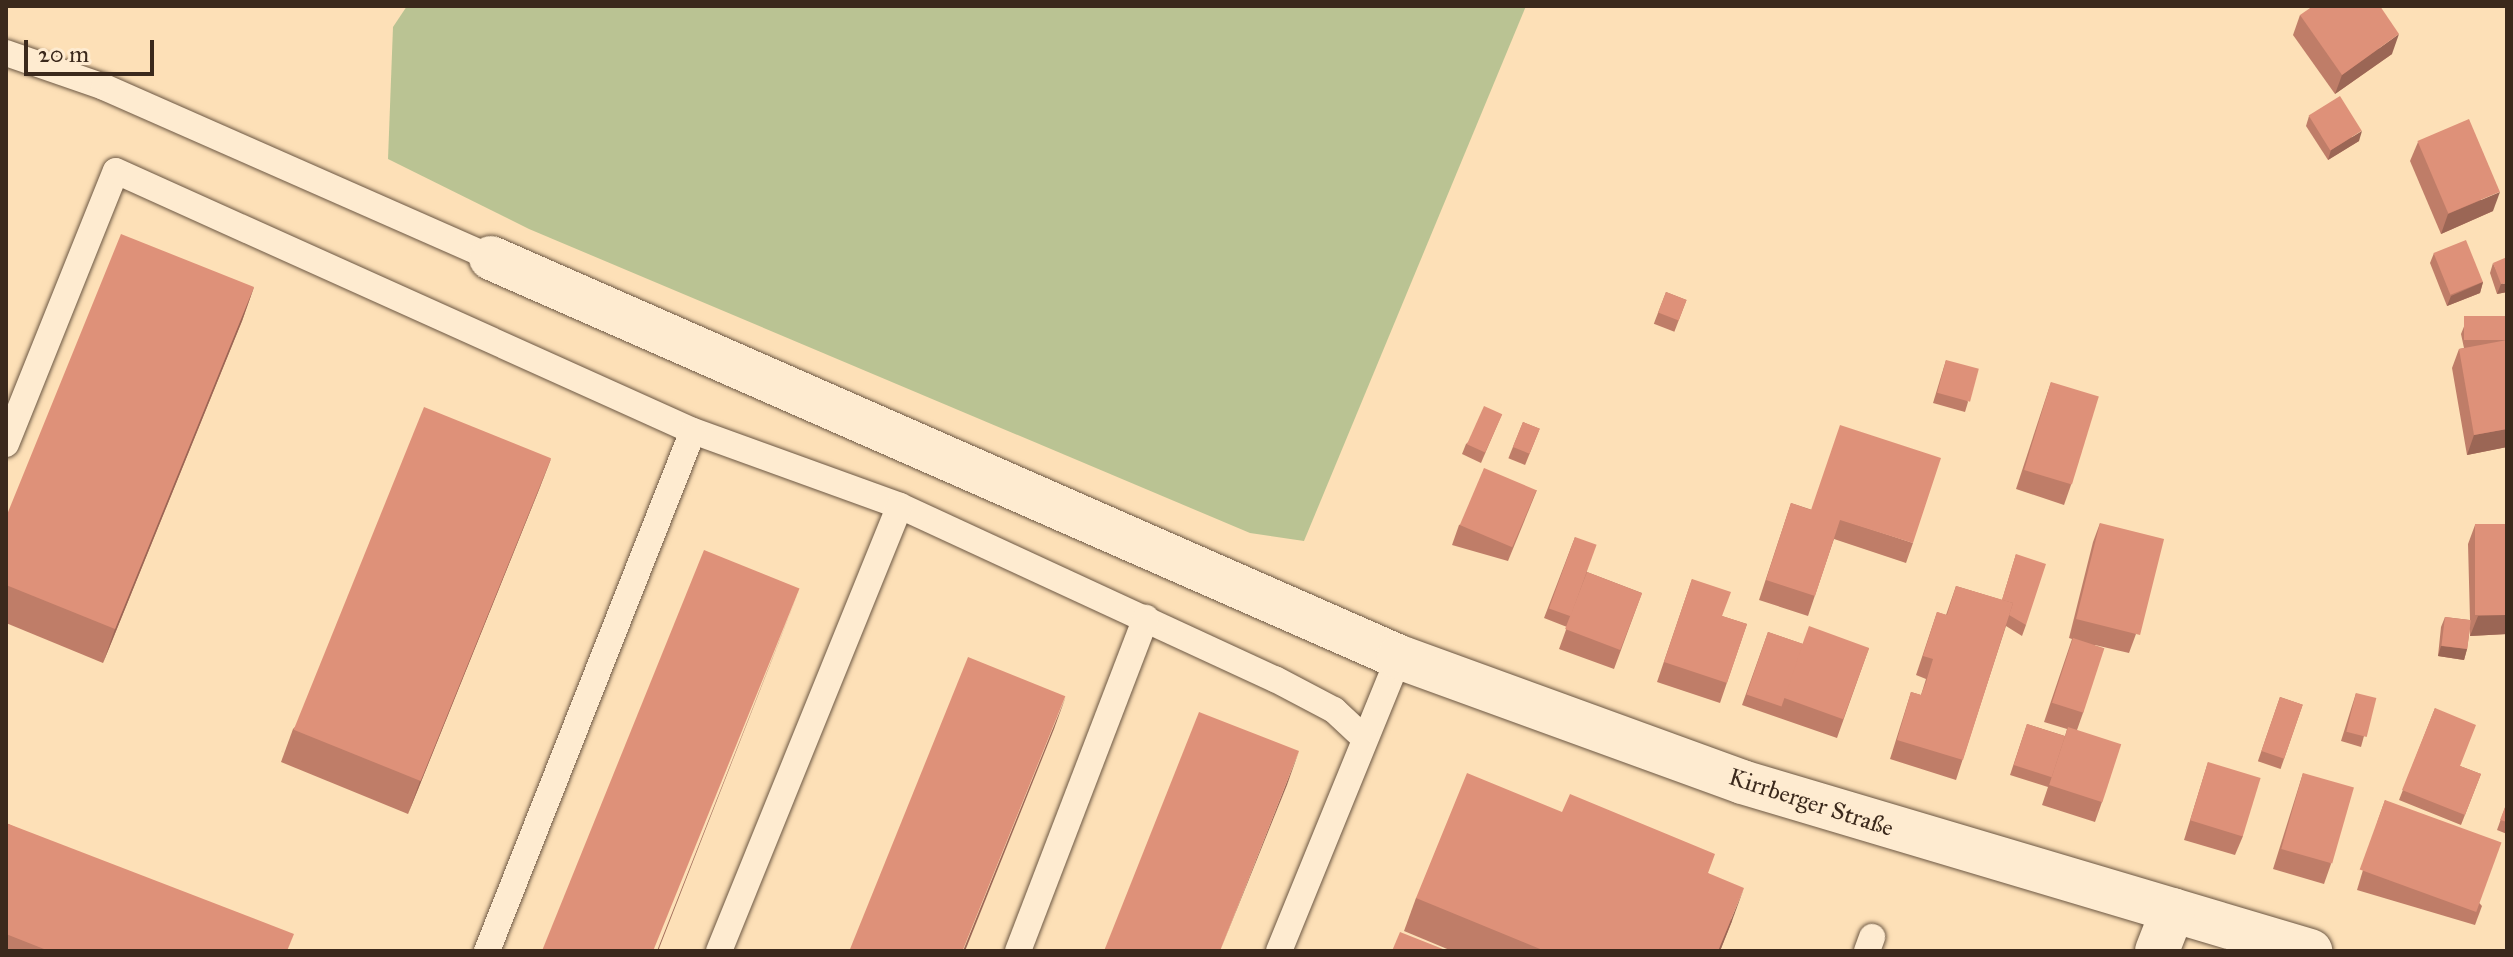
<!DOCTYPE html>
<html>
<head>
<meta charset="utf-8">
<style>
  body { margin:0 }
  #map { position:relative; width:2513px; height:957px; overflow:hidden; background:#fde0b7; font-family:"IM FELL Great Primer",serif }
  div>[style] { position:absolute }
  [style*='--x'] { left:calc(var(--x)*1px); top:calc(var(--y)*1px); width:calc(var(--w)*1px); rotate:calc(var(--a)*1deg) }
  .green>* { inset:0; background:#bac393 }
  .roads { filter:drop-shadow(0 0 2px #6c5743) drop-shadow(0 0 2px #6c5743) }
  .service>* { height:26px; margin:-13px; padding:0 13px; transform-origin:13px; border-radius:13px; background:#feebd0 }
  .minor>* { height:44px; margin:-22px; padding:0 22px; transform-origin:22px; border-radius:22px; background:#feebd0 }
  .wall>* { inset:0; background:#bf7d68; transform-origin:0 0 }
  .shaded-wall>* { inset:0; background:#9b6655 }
  .building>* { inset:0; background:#de9179; transform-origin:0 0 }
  span { translate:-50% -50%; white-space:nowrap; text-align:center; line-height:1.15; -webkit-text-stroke:8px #feebd0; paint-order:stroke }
  .street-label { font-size:24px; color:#3b291c }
  .frame { position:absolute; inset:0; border:8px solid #3b291c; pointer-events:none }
  .scale { position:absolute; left:24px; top:40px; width:130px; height:36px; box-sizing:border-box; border:4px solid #3b291c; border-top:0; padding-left:10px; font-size:24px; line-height:28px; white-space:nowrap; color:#3b291c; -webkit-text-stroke:6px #feebd0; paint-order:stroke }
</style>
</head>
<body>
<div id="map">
  <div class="green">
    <i style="clip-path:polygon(407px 6px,1526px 6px,1304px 541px,1250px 533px,529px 229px,388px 159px,393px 27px)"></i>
  </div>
  <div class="roads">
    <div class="service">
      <i style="--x:6;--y:53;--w:104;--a:19.1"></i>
      <i style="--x:104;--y:87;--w:423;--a:23.8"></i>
      <i style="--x:6;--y:444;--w:294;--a:-68.1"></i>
      <i style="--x:116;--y:171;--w:633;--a:24.26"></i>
      <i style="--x:693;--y:431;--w:220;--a:19.9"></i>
      <i style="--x:900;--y:506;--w:413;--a:24.8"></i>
      <i style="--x:1275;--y:679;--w:67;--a:27.7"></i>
      <i style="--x:1334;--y:710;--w:41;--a:43"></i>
      <i style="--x:487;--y:951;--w:559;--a:-68.39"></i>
      <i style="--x:719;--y:951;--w:480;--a:-67.9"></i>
      <i style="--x:1018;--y:951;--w:357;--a:-69"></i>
      <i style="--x:1279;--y:951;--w:318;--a:-67.8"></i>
      <i style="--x:1867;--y:951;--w:15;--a:-70"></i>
    </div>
    <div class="minor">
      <i style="--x:491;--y:258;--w:992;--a:23.72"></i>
      <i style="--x:1399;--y:657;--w:365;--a:20"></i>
      <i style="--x:1742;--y:782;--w:593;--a:16.57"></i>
      <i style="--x:2157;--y:951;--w:44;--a:-68.7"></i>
    </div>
  </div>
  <div class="wall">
    <i style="clip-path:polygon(2300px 15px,2392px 54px,2335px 94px,2293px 35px)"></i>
    <i style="clip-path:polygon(2309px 116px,2359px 141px,2328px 160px,2306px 126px)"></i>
    <i style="clip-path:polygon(2418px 142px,2493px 211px,2441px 234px,2410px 161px)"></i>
    <i style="clip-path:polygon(2434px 253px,2483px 282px,2480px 293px,2447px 306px,2430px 263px)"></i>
    <i style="clip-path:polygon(2493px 263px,2507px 292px,2497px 294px,2490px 273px)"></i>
    <i style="clip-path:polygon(254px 287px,242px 321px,103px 663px,6px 623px,6px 517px)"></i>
    <i style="left:1666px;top:292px;width:22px;height:34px;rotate:21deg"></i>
    <i style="clip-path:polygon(2507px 316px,2507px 447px,2467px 455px,2452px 368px,2459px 349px,2464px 348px,2461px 334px,2465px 324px)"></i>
    <i style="clip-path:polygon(1946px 360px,1968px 402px,1965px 412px,1933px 403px)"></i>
    <i style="clip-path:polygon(2051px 382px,2071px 485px,2064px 505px,2016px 489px)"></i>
    <i style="clip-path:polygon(1502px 414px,1481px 463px,1462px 454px,1466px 444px)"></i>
    <i style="left:1523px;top:422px;width:18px;height:39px;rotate:22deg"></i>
    <i style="clip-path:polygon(551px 459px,538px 492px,408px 814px,281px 762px,293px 729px)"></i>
    <i style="clip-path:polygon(1537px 490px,1508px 561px,1452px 545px,1459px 525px)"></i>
    <i style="clip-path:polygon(1791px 503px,1913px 543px,1906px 563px,1834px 539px,1808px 616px,1759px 600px)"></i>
    <i style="clip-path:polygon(2100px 523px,2136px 634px,2129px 653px,2095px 645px,2083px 713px,2077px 730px,2102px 802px,2095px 822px,2042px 805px,2048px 787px,2010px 775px,2027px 724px,2065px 736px,2067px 729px,2044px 722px,2072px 639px,2069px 638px,2093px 542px)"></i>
    <i style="clip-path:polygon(2507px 524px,2507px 634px,2470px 636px,2470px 628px,2467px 649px,2464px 660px,2438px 656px,2441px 627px,2445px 617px,2470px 620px,2468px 544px,2475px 525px)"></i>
    <i style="clip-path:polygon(1575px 537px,1587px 572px,1642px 593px,1614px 669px,1559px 649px,1567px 627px,1544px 618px)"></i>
    <i style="clip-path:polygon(2016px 554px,2026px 625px,2022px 636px,2006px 626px,1956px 780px,1890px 759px,1911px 692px,1921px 695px,1926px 679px,1916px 675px,1937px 612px,1946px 615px,1956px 586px,2002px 600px)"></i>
    <i style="clip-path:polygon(1692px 579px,1722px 616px,1747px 624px,1720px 703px,1657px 682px)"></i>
    <i style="clip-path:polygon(1768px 632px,1803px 644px,1869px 648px,1837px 738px,1742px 705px)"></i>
    <i style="clip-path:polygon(2356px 693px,2364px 736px,2361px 747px,2341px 741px)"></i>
    <i style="left:2280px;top:697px;width:24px;height:68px;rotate:19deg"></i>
    <i style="clip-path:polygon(2435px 708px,2460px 766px,2481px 774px,2461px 825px,2399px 800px)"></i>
    <i style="clip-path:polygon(2208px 762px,2243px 836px,2235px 855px,2184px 840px)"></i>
    <i style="clip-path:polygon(2303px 773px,2331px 864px,2324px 884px,2273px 869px)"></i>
    <i style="clip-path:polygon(2385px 800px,2482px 906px,2475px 925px,2357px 890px,2378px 820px)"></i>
    <i style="clip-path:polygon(2507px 802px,2507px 834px,2497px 830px)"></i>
    <i style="clip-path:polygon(6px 823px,288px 951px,6px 951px)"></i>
    <i style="clip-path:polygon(1708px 873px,1732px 921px,1720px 951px,1452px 951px,1404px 931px,1416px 898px)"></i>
  </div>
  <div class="shaded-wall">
    <i style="clip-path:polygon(2399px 34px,2392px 54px,2335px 94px,2342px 75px)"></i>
    <i style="clip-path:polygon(2362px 131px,2359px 141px,2328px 160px,2331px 150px)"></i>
    <i style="clip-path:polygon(2500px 192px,2493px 211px,2441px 234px,2448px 214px)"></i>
    <i style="clip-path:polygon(2483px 282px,2480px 293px,2447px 306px,2451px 296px)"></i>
    <i style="clip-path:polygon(2507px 283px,2507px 292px,2497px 294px,2501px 284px)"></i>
    <i style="clip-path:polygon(254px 287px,242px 321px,103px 663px,115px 629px)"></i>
    <i style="clip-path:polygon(2507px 429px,2507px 447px,2467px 455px,2474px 435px)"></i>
    <i style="clip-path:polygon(551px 459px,538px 492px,408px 814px,420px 781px)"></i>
    <i style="clip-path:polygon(800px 588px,658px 951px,657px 951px)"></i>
    <i style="clip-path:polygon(2507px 615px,2507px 634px,2470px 636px,2478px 616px)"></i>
    <i style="clip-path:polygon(2441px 646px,2467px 649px,2464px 660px,2438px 656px)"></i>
    <i style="clip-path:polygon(1066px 696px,1054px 729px,965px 951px,963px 951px)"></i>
    <i style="clip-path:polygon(1299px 751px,1287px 785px,1220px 951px)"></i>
    <i style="clip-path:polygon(1744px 888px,1732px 921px,1720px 951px,1718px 951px)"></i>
  </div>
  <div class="building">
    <i style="clip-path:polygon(2313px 6px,2380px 6px,2399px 34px,2342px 75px,2300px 15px)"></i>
    <i style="left:2340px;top:96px;width:41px;height:37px;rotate:58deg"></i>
    <i style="left:2469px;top:119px;width:79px;height:56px;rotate:67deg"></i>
    <i style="clip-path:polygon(121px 234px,254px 287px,115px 629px,6px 585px,6px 517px)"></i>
    <i style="left:2466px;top:240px;width:45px;height:35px;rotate:68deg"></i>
    <i style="clip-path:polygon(2507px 257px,2507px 283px,2501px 284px,2493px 263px)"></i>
    <i style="left:1666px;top:292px;width:22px;height:22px;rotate:21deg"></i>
    <i style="left:2507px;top:316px;width:24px;height:43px;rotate:90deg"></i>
    <i style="clip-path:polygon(2507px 340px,2507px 429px,2474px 435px,2459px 349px)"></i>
    <i style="left:1946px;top:360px;width:34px;height:34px;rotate:15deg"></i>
    <i style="left:2051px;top:382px;width:50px;height:92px;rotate:17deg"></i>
    <i style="left:1484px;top:406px;width:20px;height:42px;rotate:24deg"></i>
    <i style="left:424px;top:407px;width:137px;height:348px;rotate:22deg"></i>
    <i style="left:1523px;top:422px;width:18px;height:27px;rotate:22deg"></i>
    <i style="clip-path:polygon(1840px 425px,1941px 458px,1913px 543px,1840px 520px,1815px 596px,1766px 580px,1791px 503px,1811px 510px)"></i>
    <i style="left:1484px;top:468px;width:57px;height:62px;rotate:23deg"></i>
    <i style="left:2100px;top:523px;width:66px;height:99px;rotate:14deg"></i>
    <i style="left:2507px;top:524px;width:91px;height:32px;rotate:90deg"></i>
    <i style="left:1575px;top:537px;width:23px;height:76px;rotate:20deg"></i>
    <i style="left:704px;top:550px;width:103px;height:431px;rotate:22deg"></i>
    <i style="clip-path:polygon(2016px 554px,2046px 564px,2026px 625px,2009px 615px,2013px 603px,2002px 600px)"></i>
    <i style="left:1587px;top:572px;width:59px;height:61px;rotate:21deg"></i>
    <i style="clip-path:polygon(1692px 579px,1731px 592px,1722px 616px,1747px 624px,1727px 683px,1664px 662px)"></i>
    <i style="clip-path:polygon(1956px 586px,2013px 603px,1963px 760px,1897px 740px,1911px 692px,1921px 695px,1926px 682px,1933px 659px,1923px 656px,1937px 612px,1947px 615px)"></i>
    <i style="left:2445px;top:617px;width:26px;height:29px;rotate:7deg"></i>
    <i style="left:1809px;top:626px;width:64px;height:76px;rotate:20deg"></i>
    <i style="left:1768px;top:632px;width:37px;height:66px;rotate:19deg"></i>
    <i style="left:2073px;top:638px;width:33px;height:68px;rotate:18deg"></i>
    <i style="left:968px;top:657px;width:105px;height:317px;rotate:22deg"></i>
    <i style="left:2356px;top:693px;width:21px;height:40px;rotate:14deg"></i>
    <i style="left:2280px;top:697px;width:24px;height:57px;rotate:19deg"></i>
    <i style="clip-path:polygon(2435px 708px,2476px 725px,2460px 766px,2481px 774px,2465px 815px,2402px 790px)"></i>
    <i style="clip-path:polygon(1199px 712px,1299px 751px,1220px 951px,1104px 951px)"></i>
    <i style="left:2027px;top:724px;width:40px;height:43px;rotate:18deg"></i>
    <i style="left:2068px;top:727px;width:56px;height:61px;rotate:18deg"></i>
    <i style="left:2208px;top:762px;width:55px;height:61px;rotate:17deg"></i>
    <i style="clip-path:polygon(1467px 773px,1562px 812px,1570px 794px,1715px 854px,1708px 873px,1744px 888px,1718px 951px,1545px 951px,1416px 898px)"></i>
    <i style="left:2303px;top:773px;width:53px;height:79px;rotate:16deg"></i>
    <i style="left:2385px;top:800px;width:124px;height:74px;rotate:20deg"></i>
    <i style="clip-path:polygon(2507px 802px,2507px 822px,2500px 820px)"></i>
    <i style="clip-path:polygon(6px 823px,294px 934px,287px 951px,49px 951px,6px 934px)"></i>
    <i style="clip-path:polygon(1400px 932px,1448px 951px,1392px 951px)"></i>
  </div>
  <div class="street-label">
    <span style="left:1811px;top:803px;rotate:18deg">Kirrberger Straße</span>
  </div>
  <div class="frame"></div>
  <div class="scale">20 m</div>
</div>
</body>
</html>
